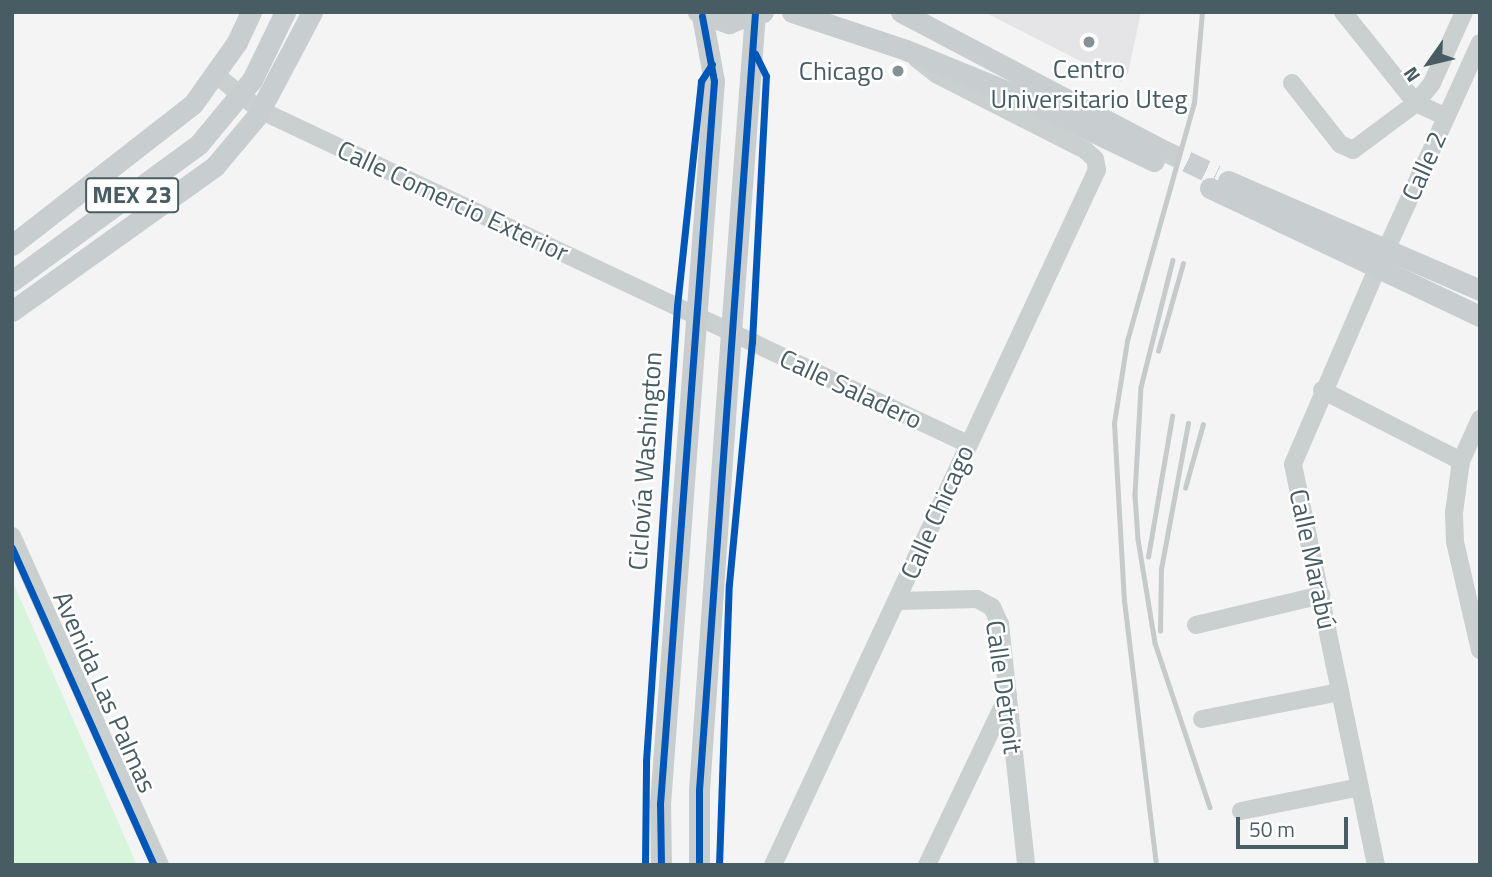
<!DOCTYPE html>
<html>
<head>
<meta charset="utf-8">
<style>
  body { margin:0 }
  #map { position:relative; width:1492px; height:877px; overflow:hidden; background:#f4f4f4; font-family:"Titillium Web",sans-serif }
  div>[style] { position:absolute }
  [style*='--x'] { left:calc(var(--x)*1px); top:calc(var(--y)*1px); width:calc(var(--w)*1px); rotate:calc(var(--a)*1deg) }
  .education>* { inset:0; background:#e5e5e7 }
  .green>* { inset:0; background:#d7f5db }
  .major-tunnel>* { height:21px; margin-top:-10.5px; transform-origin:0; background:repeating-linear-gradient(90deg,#c9ced0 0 21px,transparent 0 31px) }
  .minor>* { height:18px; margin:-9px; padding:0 9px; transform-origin:9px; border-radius:9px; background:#cacfd0 }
  .major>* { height:21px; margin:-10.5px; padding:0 10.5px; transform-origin:10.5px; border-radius:10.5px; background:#c8cecf }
  .rail>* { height:4.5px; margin:-2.25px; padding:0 2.25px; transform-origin:2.25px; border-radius:2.25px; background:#c6cacb }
  .cycleway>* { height:7px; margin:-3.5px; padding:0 3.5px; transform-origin:3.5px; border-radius:3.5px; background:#0057b8 }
  .dots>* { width:19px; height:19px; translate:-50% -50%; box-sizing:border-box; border:4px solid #fff; border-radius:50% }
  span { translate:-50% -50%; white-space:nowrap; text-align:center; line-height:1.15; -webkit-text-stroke:5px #fff; paint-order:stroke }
  .shield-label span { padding:2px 5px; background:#fff; border:2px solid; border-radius:5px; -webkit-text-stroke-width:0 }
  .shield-label { font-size:24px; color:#485d63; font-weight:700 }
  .poi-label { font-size:26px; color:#485d63 }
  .right { translate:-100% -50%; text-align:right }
  .street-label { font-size:26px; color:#485d63 }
  .frame { position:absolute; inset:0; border:14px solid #485d63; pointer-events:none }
  .north { position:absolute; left:1394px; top:28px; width:70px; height:70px; -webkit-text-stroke:5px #fff; paint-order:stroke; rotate:236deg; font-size:19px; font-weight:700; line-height:28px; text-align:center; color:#485d63 }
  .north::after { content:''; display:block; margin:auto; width:24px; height:32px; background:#485d63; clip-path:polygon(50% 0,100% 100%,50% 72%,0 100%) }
  .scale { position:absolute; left:1236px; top:817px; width:112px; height:32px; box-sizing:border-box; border:4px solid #485d63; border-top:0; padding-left:9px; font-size:21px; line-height:24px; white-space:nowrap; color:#485d63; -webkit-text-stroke:5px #fff; paint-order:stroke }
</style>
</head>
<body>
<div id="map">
  <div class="education">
    <i style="clip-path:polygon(984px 12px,1141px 12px,1128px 73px,1121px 82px)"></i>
  </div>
  <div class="green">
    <i style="clip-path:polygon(12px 580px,137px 865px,12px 865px)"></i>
  </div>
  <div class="major-tunnel">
    <i style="--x:1159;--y:148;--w:63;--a:25.3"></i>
  </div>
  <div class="minor">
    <i style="--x:1343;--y:12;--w:117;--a:51.3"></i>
    <i style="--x:1416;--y:103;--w:33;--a:25"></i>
    <i style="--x:216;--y:75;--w:56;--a:38.5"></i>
    <i style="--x:260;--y:110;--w:783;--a:25.26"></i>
    <i style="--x:1292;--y:83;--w:78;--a:51.8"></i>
    <i style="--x:1340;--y:144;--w:14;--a:25"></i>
    <i style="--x:1353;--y:150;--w:79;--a:-36.7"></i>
    <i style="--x:1416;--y:103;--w:26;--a:-51"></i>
    <i style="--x:1432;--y:83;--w:78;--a:-65.7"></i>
    <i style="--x:1386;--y:250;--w:227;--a:-65.6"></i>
    <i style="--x:1322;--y:390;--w:156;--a:27.1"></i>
    <i style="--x:1480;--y:419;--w:46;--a:114.3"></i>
    <i style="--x:1461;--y:461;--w:52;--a:97.7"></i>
    <i style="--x:1454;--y:513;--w:29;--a:88"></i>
    <i style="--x:1455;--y:542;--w:111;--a:77"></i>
    <i style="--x:12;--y:536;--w:361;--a:65.8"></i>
    <i style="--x:897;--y:601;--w:80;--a:-1.4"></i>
    <i style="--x:977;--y:599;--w:17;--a:28"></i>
    <i style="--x:992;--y:607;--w:19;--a:65"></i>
    <i style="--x:1000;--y:624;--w:242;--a:83.8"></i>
    <i style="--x:1196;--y:625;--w:129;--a:-13.5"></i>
    <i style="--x:1202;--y:719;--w:141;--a:-11.1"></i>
    <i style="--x:1241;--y:811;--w:121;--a:-11.4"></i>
    <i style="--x:773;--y:865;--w:767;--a:-65.01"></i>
    <i style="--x:1097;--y:170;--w:11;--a:-100"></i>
    <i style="--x:1095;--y:159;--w:13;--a:-138"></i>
    <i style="--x:1085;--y:150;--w:167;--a:-153"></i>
    <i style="--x:936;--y:74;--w:24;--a:-142"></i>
    <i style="--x:927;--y:865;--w:188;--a:-64.5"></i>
    <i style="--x:1376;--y:865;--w:409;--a:-101.7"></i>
    <i style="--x:1293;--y:464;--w:215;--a:-66.7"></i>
  </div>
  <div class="major">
    <i style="--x:698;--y:12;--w:33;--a:20"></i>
    <i style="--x:729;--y:23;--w:29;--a:-22"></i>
    <i style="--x:792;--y:12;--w:120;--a:18.4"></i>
    <i style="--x:906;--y:50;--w:117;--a:22.2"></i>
    <i style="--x:1014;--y:94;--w:155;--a:25.6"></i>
    <i style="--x:901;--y:12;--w:292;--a:27.8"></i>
    <i style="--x:1228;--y:181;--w:275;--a:23.4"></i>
    <i style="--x:1210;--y:188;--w:299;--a:25.4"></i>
    <i style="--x:12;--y:245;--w:229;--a:-37.9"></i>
    <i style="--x:193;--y:104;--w:76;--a:-54.6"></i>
    <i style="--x:237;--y:42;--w:33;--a:-65"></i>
    <i style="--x:12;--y:281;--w:232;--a:-36.2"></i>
    <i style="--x:199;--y:144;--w:83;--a:-50.4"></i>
    <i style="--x:252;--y:80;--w:76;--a:-64.1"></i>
    <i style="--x:12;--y:311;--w:249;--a:-35.5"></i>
    <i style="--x:215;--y:166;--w:65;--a:-50"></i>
    <i style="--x:257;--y:116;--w:118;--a:-62.1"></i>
    <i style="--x:661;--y:865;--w:61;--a:-90.9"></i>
    <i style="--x:660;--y:804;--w:725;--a:-85.73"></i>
    <i style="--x:714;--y:81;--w:66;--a:-100.5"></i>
    <i style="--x:699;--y:865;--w:75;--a:-90"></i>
    <i style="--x:699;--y:790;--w:459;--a:-86"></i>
    <i style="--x:731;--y:332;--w:320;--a:-85.7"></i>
    <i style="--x:755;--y:13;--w:8;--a:-7"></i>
  </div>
  <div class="rail">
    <i style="--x:1173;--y:260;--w:131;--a:104.1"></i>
    <i style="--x:1141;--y:387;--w:108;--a:93.2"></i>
    <i style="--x:1135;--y:495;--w:44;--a:86.1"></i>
    <i style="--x:1138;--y:539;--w:105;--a:80.7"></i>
    <i style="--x:1155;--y:643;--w:173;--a:71.5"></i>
    <i style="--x:1158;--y:351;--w:91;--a:-74.1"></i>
    <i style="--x:1185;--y:488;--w:66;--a:-74.3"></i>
    <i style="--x:1148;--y:557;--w:143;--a:-80.3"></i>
    <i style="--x:1160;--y:631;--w:62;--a:-89.1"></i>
    <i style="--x:1161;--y:569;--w:148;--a:-79.5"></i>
    <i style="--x:1156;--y:865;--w:265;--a:-96.9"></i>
    <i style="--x:1124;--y:602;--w:179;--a:-93.2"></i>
    <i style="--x:1114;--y:423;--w:83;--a:-81"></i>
    <i style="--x:1127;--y:341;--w:247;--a:-74.3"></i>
    <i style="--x:1194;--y:103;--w:91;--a:-85"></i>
  </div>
  <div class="cycleway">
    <i style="--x:12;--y:548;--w:347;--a:65.9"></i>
    <i style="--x:645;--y:865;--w:104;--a:-89.4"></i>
    <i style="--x:646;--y:761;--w:456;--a:-86.1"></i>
    <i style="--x:677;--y:306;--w:226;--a:-83.9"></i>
    <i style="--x:701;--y:81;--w:20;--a:-57"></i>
    <i style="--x:661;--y:865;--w:61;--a:-90.9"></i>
    <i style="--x:660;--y:804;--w:725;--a:-85.73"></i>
    <i style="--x:714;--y:81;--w:66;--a:-100.5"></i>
    <i style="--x:699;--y:865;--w:75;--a:-90"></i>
    <i style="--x:699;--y:790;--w:779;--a:-85.88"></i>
    <i style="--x:719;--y:865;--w:281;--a:-88"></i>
    <i style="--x:729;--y:584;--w:243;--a:-84.6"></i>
    <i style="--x:752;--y:342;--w:266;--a:-87"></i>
    <i style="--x:766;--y:76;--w:25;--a:-116"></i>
  </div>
  <div class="dots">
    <i style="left:1089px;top:42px;background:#849296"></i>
    <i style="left:898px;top:71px;background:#849296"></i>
  </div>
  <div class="shield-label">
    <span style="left:132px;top:195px">MEX 23</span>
  </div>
  <div class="poi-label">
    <span style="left:1089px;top:84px">Centro<br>Universitario Uteg</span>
    <span class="right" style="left:884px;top:71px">Chicago</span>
  </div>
  <div class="street-label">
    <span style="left:1424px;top:166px;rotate:-66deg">Calle 2</span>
    <span style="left:453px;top:201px;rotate:25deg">Calle Comercio Exterior</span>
    <span style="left:851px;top:389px;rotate:25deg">Calle Saladero</span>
    <span style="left:645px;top:461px;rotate:-86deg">Ciclovía Washington</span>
    <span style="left:937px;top:512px;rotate:-66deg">Calle Chicago</span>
    <span style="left:1313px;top:559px;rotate:78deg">Calle Marabú</span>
    <span style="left:1004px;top:687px;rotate:82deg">Calle Detroit</span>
    <span style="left:105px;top:692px;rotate:66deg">Avenida Las Palmas</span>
  </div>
  <div class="frame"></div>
  <div class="north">N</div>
  <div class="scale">50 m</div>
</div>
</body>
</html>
